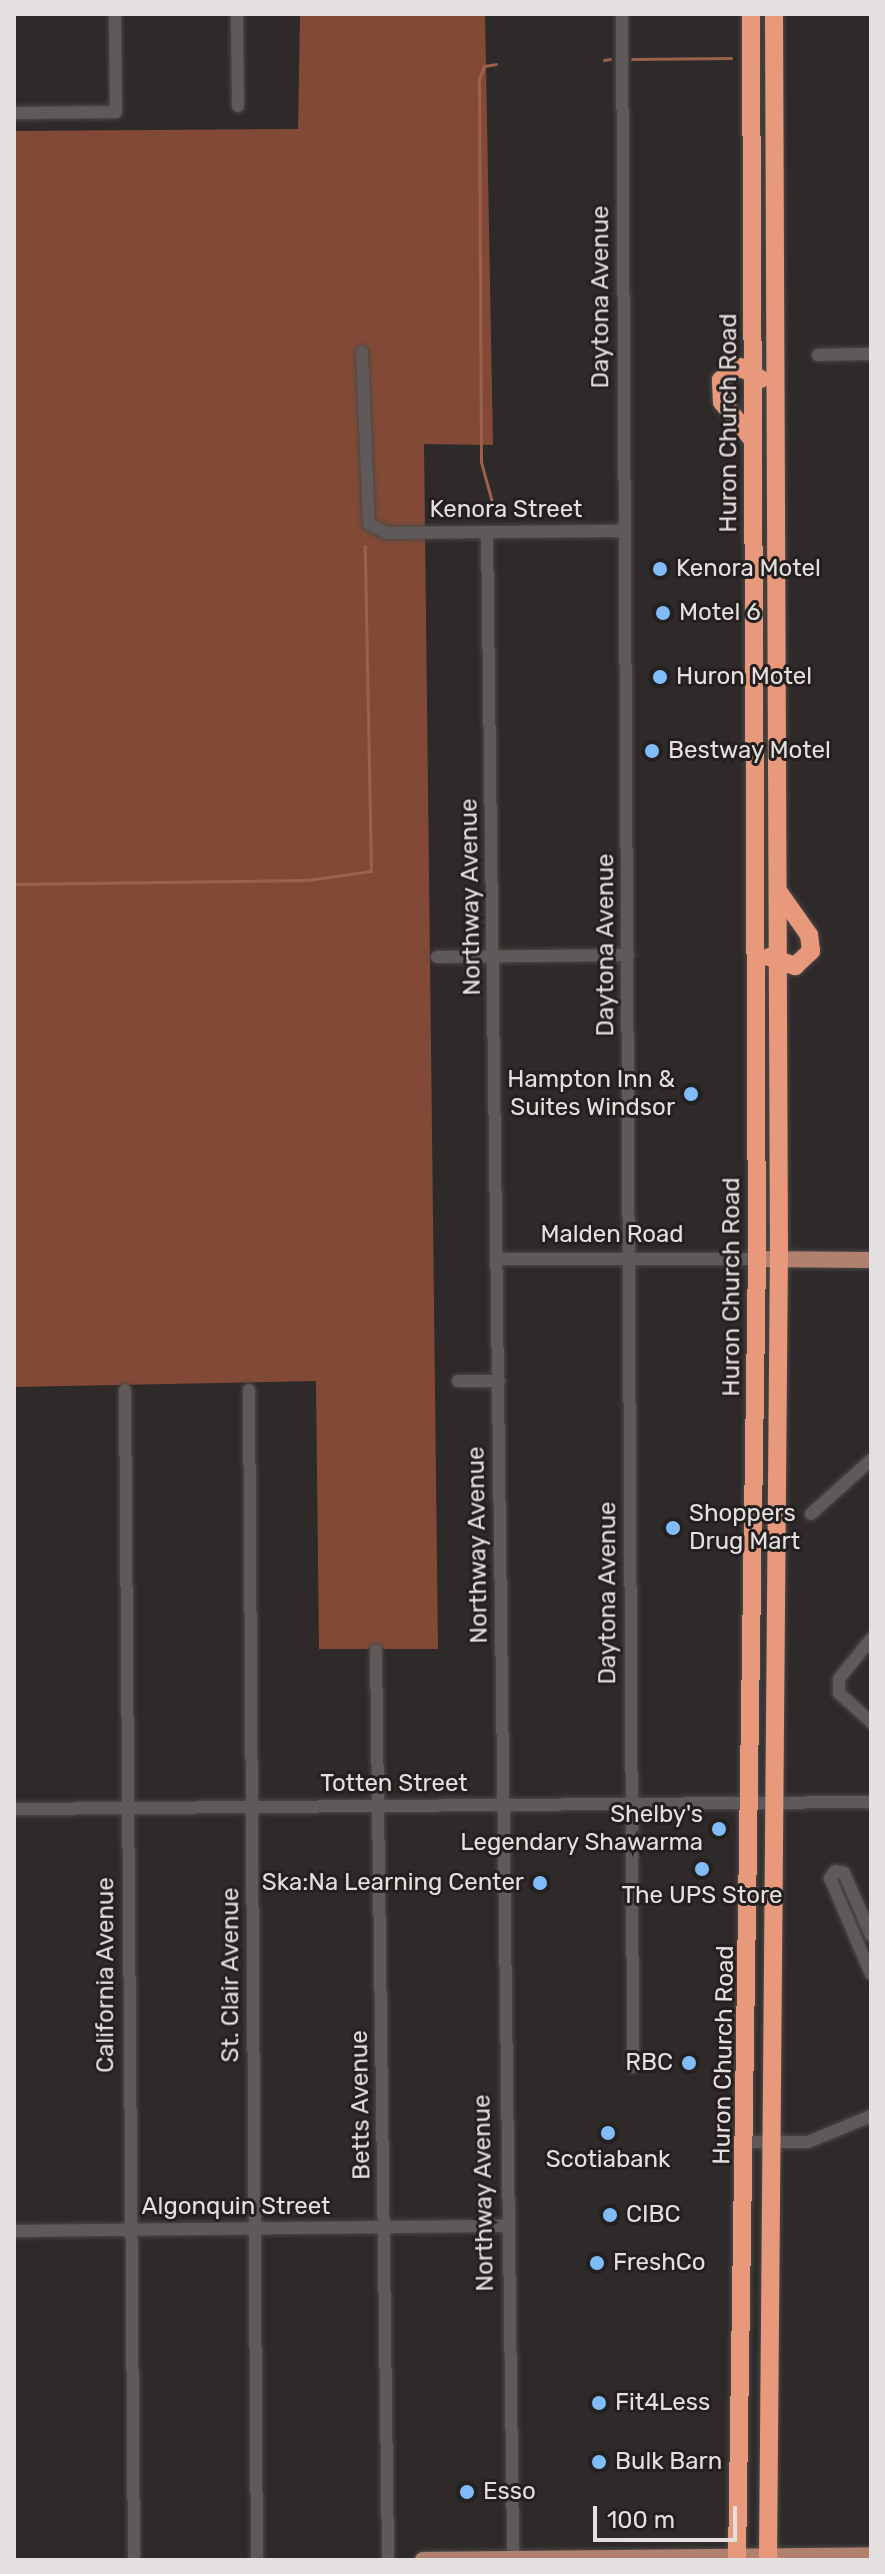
<!DOCTYPE html>
<html>
<head>
<meta charset="utf-8">
<style>
  body { margin:0 }
  #map { position:relative; width:885px; height:2574px; overflow:hidden; background:#2e2a29; font-family:Rubik,sans-serif }
  div>[style] { position:absolute }
  [style*='--x'] { left:calc(var(--x)*1px); top:calc(var(--y)*1px); width:calc(var(--w)*1px); rotate:calc(var(--a)*1deg) }
  .forest>* { inset:0; background:#824a36 }
  .stream>* { height:3px; margin:-1.5px; padding:0 1.5px; transform-origin:1.5px; border-radius:1.5px; background:#9b614c }
  .roads { filter:drop-shadow(0 0 2px #4b4847) drop-shadow(0 0 2px #4b4847) }
  .minor>* { height:12px; margin:-6px; padding:0 6px; transform-origin:6px; border-radius:6px; background:#5f5a59 }
  .major>* { height:16px; margin:-8px; padding:0 8px; transform-origin:8px; border-radius:8px; background:#b1806e }
  .highway>* { height:18px; margin:-9px; padding:0 9px; transform-origin:9px; border-radius:9px; background:#e8997c }
  .dots>* { width:22px; height:22px; translate:-50% -50%; box-sizing:border-box; border:4px solid #24201f; border-radius:50% }
  span { translate:-50% -50%; white-space:nowrap; text-align:center; line-height:1.15; -webkit-text-stroke:6px #24201f; paint-order:stroke }
  .street-label { font-size:24px; color:#e3e0df }
  .poi-label { font-size:24px; color:#e3e0df }
  .left { translate:0 -50%; text-align:left }
  .right { translate:-100% -50%; text-align:right }
  .frame { position:absolute; inset:0; border:16px solid #e3e0df; pointer-events:none }
  .scale { position:absolute; left:593px; top:2506px; width:144px; height:36px; box-sizing:border-box; border:4px solid #e3e0df; border-top:0; padding-left:10px; font-size:24px; line-height:28px; white-space:nowrap; color:#e3e0df; -webkit-text-stroke:6px #24201f; paint-order:stroke }
</style>
</head>
<body>
<div id="map">
  <div class="forest">
    <i style="clip-path:polygon(300px 14px,485px 14px,493px 445px,424px 444px,438px 1649px,319px 1649px,316px 1381px,14px 1387px,14px 131px,298px 129px)"></i>
  </div>
  <div class="stream">
    <i style="--x:632;--y:59;--w:99;--a:-0.6"></i>
    <i style="--x:604;--y:60;--w:6;--a:-9"></i>
    <i style="--x:492;--y:502;--w:41;--a:-105.4"></i>
    <i style="--x:481;--y:462;--w:383;--a:-90.3"></i>
    <i style="--x:479;--y:79;--w:14;--a:-69"></i>
    <i style="--x:484;--y:66;--w:12;--a:-9"></i>
    <i style="--x:14;--y:884;--w:293;--a:-0.8"></i>
    <i style="--x:307;--y:880;--w:65;--a:-8"></i>
    <i style="--x:371;--y:871;--w:325;--a:-91.1"></i>
  </div>
  <div class="roads">
    <div class="minor">
      <i style="--x:237;--y:14;--w:92;--a:89.4"></i>
      <i style="--x:622;--y:14;--w:2053;--a:89.69"></i>
      <i style="--x:14;--y:113;--w:102;--a:-0.6"></i>
      <i style="--x:116;--y:112;--w:98;--a:-90.6"></i>
      <i style="--x:362;--y:352;--w:172;--a:87.7"></i>
      <i style="--x:369;--y:524;--w:20;--a:27"></i>
      <i style="--x:387;--y:533;--w:238;--a:-0.5"></i>
      <i style="--x:818;--y:355;--w:53;--a:-1.1"></i>
      <i style="--x:487;--y:532;--w:2026;--a:89.26"></i>
      <i style="--x:437;--y:957;--w:191;--a:-0.6"></i>
      <i style="--x:498;--y:1259;--w:259;--a:0"></i>
      <i style="--x:458;--y:1381;--w:41;--a:0"></i>
      <i style="--x:125;--y:1390;--w:1170;--a:89.56"></i>
      <i style="--x:249;--y:1390;--w:1170;--a:89.61"></i>
      <i style="--x:811;--y:1514;--w:81;--a:-42"></i>
      <i style="--x:871;--y:1639;--w:51;--a:128.7"></i>
      <i style="--x:839;--y:1679;--w:14;--a:90"></i>
      <i style="--x:839;--y:1693;--w:43;--a:42.2"></i>
      <i style="--x:376;--y:1650;--w:910;--a:89.24"></i>
      <i style="--x:14;--y:1809;--w:857;--a:-0.47"></i>
      <i style="--x:871;--y:1935;--w:68;--a:-113.5"></i>
      <i style="--x:844;--y:1873;--w:9;--a:-167"></i>
      <i style="--x:835;--y:1871;--w:9;--a:126"></i>
      <i style="--x:830;--y:1878;--w:104;--a:66.9"></i>
      <i style="--x:745;--y:2142;--w:63;--a:0"></i>
      <i style="--x:808;--y:2142;--w:68;--a:-22.4"></i>
      <i style="--x:14;--y:2231;--w:492;--a:-0.6"></i>
    </div>
    <div class="major">
      <i style="--x:757;--y:1259;--w:114;--a:0.5"></i>
      <i style="--x:423;--y:2560;--w:448;--a:-0.6"></i>
    </div>
    <div class="highway">
      <i style="--x:752;--y:439;--w:48;--a:-129"></i>
      <i style="--x:722;--y:402;--w:22;--a:-93"></i>
      <i style="--x:721;--y:380;--w:23;--a:-34"></i>
      <i style="--x:740;--y:367;--w:24;--a:30"></i>
      <i style="--x:769;--y:957;--w:28;--a:19"></i>
      <i style="--x:795;--y:966;--w:22;--a:-43"></i>
      <i style="--x:811;--y:951;--w:16;--a:-97"></i>
      <i style="--x:809;--y:935;--w:54;--a:-125.2"></i>
      <i style="--x:737;--y:2560;--w:1301;--a:-89.12"></i>
      <i style="--x:757;--y:1259;--w:1245;--a:-90.28"></i>
      <i style="--x:768;--y:2560;--w:1301;--a:-89.52"></i>
      <i style="--x:779;--y:1259;--w:1245;--a:-90.23"></i>
    </div>
  </div>
  <div class="dots">
    <i style="left:660px;top:569px;background:#81bcfa"></i>
    <i style="left:663px;top:613px;background:#81bcfa"></i>
    <i style="left:660px;top:677px;background:#81bcfa"></i>
    <i style="left:652px;top:751px;background:#81bcfa"></i>
    <i style="left:691px;top:1094px;background:#81bcfa"></i>
    <i style="left:673px;top:1528px;background:#81bcfa"></i>
    <i style="left:719px;top:1829px;background:#81bcfa"></i>
    <i style="left:702px;top:1869px;background:#81bcfa"></i>
    <i style="left:540px;top:1883px;background:#81bcfa"></i>
    <i style="left:689px;top:2063px;background:#81bcfa"></i>
    <i style="left:608px;top:2133px;background:#81bcfa"></i>
    <i style="left:610px;top:2215px;background:#81bcfa"></i>
    <i style="left:597px;top:2263px;background:#81bcfa"></i>
    <i style="left:599px;top:2403px;background:#81bcfa"></i>
    <i style="left:599px;top:2462px;background:#81bcfa"></i>
    <i style="left:467px;top:2492px;background:#81bcfa"></i>
  </div>
  <div class="street-label">
    <span style="left:601px;top:297px;rotate:-90deg">Daytona Avenue</span>
    <span style="left:729px;top:423px;rotate:-90deg">Huron Church Road</span>
    <span style="left:506px;top:510px">Kenora Street</span>
    <span style="left:471px;top:897px;rotate:-91deg">Northway Avenue</span>
    <span style="left:606px;top:945px;rotate:-90deg">Daytona Avenue</span>
    <span style="left:612px;top:1235px">Malden Road</span>
    <span style="left:732px;top:1287px;rotate:-90deg">Huron Church Road</span>
    <span style="left:478px;top:1545px;rotate:-91deg">Northway Avenue</span>
    <span style="left:608px;top:1593px;rotate:-90deg">Daytona Avenue</span>
    <span style="left:394px;top:1784px">Totten Street</span>
    <span style="left:106px;top:1975px;rotate:-90deg">California Avenue</span>
    <span style="left:231px;top:1975px;rotate:-90deg">St. Clair Avenue</span>
    <span style="left:724px;top:2055px;rotate:-89deg">Huron Church Road</span>
    <span style="left:361px;top:2105px;rotate:-91deg">Betts Avenue</span>
    <span style="left:484px;top:2193px;rotate:-91deg">Northway Avenue</span>
    <span style="left:236px;top:2207px">Algonquin Street</span>
  </div>
  <div class="poi-label">
    <span class="left" style="left:676px;top:569px">Kenora Motel</span>
    <span class="left" style="left:679px;top:613px">Motel 6</span>
    <span class="left" style="left:676px;top:677px">Huron Motel</span>
    <span class="left" style="left:668px;top:751px">Bestway Motel</span>
    <span class="right" style="left:675px;top:1094px">Hampton Inn &amp;<br>Suites Windsor</span>
    <span class="left" style="left:689px;top:1528px">Shoppers<br>Drug Mart</span>
    <span class="right" style="left:703px;top:1829px">Shelby's<br>Legendary Shawarma</span>
    <span class="right" style="left:524px;top:1883px">Ska:Na Learning Center</span>
    <span style="left:702px;top:1896px">The UPS Store</span>
    <span class="right" style="left:673px;top:2063px">RBC</span>
    <span style="left:608px;top:2160px">Scotiabank</span>
    <span class="left" style="left:626px;top:2215px">CIBC</span>
    <span class="left" style="left:613px;top:2263px">FreshCo</span>
    <span class="left" style="left:615px;top:2403px">Fit4Less</span>
    <span class="left" style="left:615px;top:2462px">Bulk Barn</span>
    <span class="left" style="left:483px;top:2492px">Esso</span>
  </div>
  <div class="frame"></div>
  <div class="scale">100 m</div>
</div>
</body>
</html>
